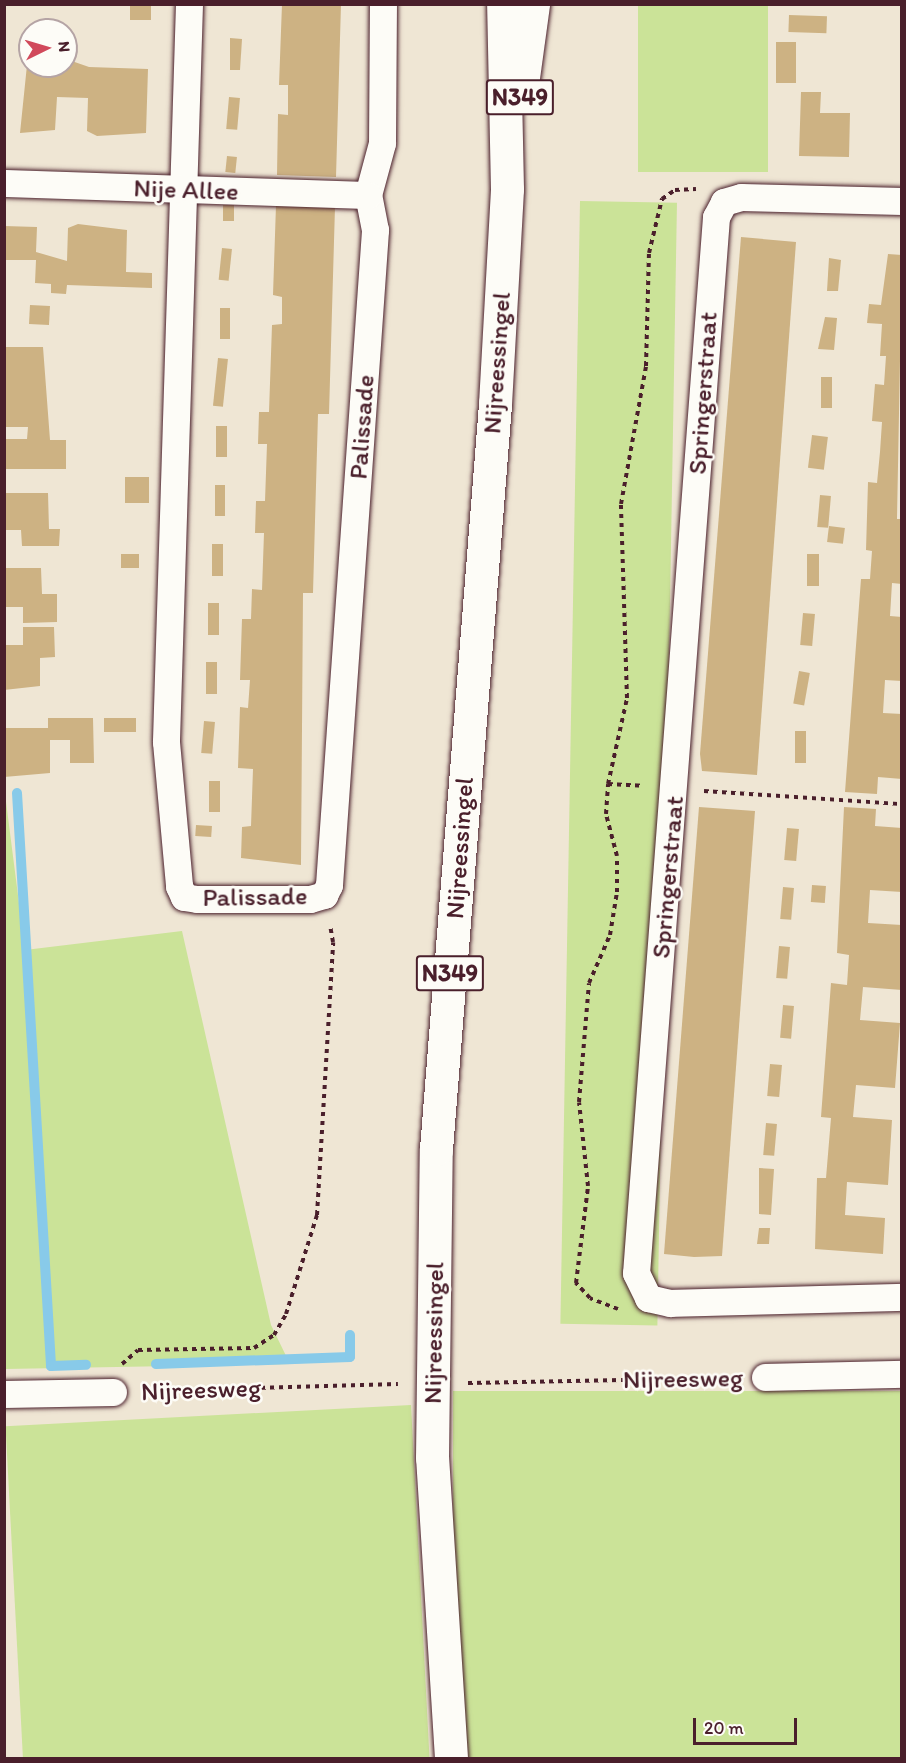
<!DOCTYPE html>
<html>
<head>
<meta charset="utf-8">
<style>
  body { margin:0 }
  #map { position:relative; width:906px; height:1763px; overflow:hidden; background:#efe6d4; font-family:Itim,sans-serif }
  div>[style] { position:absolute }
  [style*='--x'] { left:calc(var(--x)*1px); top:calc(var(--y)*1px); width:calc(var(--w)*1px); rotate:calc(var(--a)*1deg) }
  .green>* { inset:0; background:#cbe398; transform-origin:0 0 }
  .stream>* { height:10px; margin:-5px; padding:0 5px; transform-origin:5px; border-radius:5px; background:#88cae9 }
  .building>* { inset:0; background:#cdb283; transform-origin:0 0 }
  .path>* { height:4px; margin-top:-2px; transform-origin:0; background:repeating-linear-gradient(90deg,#4a1f2b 0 4.5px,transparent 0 9px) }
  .roads { filter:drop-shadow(0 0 2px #4a1f2b) drop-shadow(0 0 2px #4a1f2b) }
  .minor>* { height:27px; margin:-13.5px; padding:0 13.5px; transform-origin:13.5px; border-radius:13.5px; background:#fdfcf7 }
  .primary>* { height:33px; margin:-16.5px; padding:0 16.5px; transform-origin:16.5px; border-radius:16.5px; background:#fdfcf7 }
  span { translate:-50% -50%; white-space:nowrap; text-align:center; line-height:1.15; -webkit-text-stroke:5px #fdfcf7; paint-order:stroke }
  .shield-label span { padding:2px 4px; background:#fdfcf7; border:2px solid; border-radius:4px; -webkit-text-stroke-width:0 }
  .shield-label { font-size:24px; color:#4a1f2b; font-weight:700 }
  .street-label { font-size:26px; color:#4a1f2b }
  .frame { position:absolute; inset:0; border:6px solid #4a1f2b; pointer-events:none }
  .north { position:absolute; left:18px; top:18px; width:60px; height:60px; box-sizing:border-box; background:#fdfcf7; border:2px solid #b5a4a5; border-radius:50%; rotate:85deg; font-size:16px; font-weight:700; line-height:24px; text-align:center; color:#4a1f2b }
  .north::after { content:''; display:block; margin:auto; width:21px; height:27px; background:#d1495b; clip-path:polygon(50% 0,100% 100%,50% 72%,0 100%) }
  .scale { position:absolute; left:693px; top:1718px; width:104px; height:27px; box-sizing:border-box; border:3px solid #4a1f2b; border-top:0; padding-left:8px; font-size:18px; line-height:21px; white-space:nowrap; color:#4a1f2b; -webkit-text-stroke:4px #fdfcf7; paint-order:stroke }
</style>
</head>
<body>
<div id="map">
  <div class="green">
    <i style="left:638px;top:5px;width:130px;height:167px"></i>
    <i style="left:580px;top:201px;width:97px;height:1123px;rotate:1deg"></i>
    <i style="clip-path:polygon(4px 786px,25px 950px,182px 931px,271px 1325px,290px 1364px,5px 1369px)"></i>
    <i style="left:901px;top:1391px;width:367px;height:448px;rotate:90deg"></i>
    <i style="left:411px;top:1405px;width:354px;height:406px;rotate:87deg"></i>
  </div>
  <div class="stream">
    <i style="--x:17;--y:793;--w:574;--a:86.6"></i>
    <i style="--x:51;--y:1366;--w:35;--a:-2"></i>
    <i style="--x:156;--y:1364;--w:194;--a:-2.1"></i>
    <i style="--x:350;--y:1357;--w:22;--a:-90"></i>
  </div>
  <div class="building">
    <i style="left:130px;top:4px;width:21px;height:16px"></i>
    <i style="clip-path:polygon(282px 4px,341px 4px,336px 177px,277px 175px,278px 114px,288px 115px,288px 85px,279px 85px)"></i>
    <i style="left:789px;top:15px;width:38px;height:17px;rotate:2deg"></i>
    <i style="clip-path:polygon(230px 38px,242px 39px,240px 70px,230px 70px)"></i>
    <i style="left:776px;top:42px;width:20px;height:41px"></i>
    <i style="clip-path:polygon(66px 59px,89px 67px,148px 69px,146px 133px,97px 136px,87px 131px,88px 98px,57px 97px,55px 130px,20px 133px,27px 65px,66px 66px)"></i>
    <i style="clip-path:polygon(801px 92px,821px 92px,820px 113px,850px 113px,849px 157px,799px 156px)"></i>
    <i style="left:229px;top:97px;width:11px;height:32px;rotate:5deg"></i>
    <i style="left:227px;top:156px;width:10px;height:16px;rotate:6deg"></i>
    <i style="left:223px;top:205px;width:11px;height:16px"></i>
    <i style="clip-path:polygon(276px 205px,335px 207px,329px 414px,318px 414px,313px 593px,303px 593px,301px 865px,241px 858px,242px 827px,251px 826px,253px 769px,238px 768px,240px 707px,248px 708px,250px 680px,240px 680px,242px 619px,251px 619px,252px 589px,262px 590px,264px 533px,255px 533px,256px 501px,265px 501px,267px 444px,258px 444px,259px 412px,269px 412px,272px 325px,282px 324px,282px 297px,273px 295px)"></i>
    <i style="clip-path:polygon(78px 224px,127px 230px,126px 272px,152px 273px,152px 288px,67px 285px,66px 294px,51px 293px,51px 284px,35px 283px,36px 260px,4px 260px,4px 226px,37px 227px,36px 252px,67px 261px,68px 228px)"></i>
    <i style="clip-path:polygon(741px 237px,796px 242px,757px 775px,702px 771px,700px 754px)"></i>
    <i style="left:222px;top:248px;width:10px;height:32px;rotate:6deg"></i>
    <i style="clip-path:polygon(888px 254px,902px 255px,897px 519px,902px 519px,902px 584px,892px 583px,890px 616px,902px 617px,902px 681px,885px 680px,883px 713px,902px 714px,902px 779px,878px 777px,877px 794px,845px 792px,861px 579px,870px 579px,872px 551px,866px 550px,868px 482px,877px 483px,880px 452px,882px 422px,872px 421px,875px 384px,884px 385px,886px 356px,880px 356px,882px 324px,867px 323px,869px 304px,881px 305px)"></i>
    <i style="clip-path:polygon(829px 258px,841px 260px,838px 291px,827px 291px)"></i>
    <i style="left:30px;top:305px;width:20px;height:19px;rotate:3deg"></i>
    <i style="left:220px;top:308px;width:10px;height:31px"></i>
    <i style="clip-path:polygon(825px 317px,837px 318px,834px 350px,818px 349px)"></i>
    <i style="clip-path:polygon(4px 347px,43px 347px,50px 440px,66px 440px,66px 469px,4px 469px,4px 439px,27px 439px,28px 427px,4px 427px)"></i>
    <i style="left:218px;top:358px;width:10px;height:48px;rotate:6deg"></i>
    <i style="left:821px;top:377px;width:11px;height:31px"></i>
    <i style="left:216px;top:426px;width:11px;height:31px"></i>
    <i style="left:812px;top:435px;width:16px;height:33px;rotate:7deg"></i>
    <i style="left:125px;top:477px;width:24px;height:26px"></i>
    <i style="left:215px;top:485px;width:10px;height:31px"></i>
    <i style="clip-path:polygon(4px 493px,48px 493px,49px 529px,60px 529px,59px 546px,22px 546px,21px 530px,4px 530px)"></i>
    <i style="left:820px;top:495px;width:11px;height:32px;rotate:5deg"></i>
    <i style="left:829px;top:526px;width:16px;height:16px;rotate:7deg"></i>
    <i style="left:212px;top:544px;width:11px;height:32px"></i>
    <i style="left:121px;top:554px;width:18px;height:14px"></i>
    <i style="left:807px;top:554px;width:12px;height:32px"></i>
    <i style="clip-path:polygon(5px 568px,41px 568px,42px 594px,57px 594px,57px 622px,23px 623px,23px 607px,5px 607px)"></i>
    <i style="left:208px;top:603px;width:11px;height:32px"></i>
    <i style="left:803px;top:613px;width:12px;height:32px;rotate:5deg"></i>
    <i style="clip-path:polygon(23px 627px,54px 627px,55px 657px,40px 658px,40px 686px,4px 690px,4px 645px,23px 645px)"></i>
    <i style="left:206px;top:662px;width:11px;height:32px"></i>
    <i style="left:799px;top:671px;width:11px;height:33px;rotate:10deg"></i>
    <i style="clip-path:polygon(48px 718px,93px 718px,94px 763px,70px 763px,70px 740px,50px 740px,50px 773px,4px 777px,4px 728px,48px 728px)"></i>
    <i style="left:104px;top:718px;width:32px;height:14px"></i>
    <i style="left:204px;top:721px;width:11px;height:32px;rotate:5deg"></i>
    <i style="left:795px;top:731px;width:11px;height:32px"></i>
    <i style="left:209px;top:781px;width:11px;height:31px"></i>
    <i style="clip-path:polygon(699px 807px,755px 811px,722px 1256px,694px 1257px,664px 1254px)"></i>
    <i style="clip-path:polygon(844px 807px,876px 809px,875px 826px,902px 828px,902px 892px,870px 890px,868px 923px,902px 925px,902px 990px,863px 987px,860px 1020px,900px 1023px,895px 1088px,856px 1085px,853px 1117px,892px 1120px,888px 1185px,847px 1182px,845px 1215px,885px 1218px,883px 1254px,815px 1249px,817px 1178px,826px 1178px,831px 1118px,821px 1117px,831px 983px,847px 985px,849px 955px,837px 953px)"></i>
    <i style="left:196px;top:825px;width:16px;height:11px;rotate:4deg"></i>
    <i style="left:787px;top:828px;width:12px;height:32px;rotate:5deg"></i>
    <i style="left:812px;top:885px;width:14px;height:17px;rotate:4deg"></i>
    <i style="left:783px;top:887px;width:11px;height:32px;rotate:5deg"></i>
    <i style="left:779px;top:946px;width:11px;height:32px;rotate:5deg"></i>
    <i style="left:783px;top:1005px;width:11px;height:33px;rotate:5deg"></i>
    <i style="left:770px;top:1064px;width:12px;height:32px;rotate:5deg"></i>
    <i style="left:766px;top:1123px;width:11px;height:32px;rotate:5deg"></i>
    <i style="clip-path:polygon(759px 1168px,774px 1169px,771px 1215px,759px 1214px)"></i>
    <i style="clip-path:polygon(759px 1228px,770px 1228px,769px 1244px,757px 1244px)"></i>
  </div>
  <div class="path">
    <i style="--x:608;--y:784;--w:88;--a:-77.5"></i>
    <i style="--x:627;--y:698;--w:194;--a:-91.8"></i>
    <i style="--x:621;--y:504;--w:140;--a:-79.7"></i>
    <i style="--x:646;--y:366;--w:113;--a:-88.5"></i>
    <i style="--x:649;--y:253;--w:56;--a:-76.5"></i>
    <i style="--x:662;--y:199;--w:16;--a:-35"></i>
    <i style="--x:675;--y:190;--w:21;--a:-3"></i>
    <i style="--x:704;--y:791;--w:198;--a:3.8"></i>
    <i style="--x:618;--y:1309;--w:30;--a:-159"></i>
    <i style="--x:590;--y:1298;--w:21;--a:-133"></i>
    <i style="--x:576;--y:1283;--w:98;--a:-82.9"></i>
    <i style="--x:588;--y:1186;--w:84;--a:-96.1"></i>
    <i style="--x:579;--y:1102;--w:119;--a:-85.2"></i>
    <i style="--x:589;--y:983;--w:52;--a:-66.4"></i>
    <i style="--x:610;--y:935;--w:44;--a:-80.8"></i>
    <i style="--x:617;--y:892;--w:36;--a:-90"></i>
    <i style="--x:617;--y:856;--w:43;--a:-104.7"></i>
    <i style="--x:606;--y:814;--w:30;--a:-86"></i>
    <i style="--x:608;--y:784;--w:35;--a:3"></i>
    <i style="--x:122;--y:1364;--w:21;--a:-41"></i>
    <i style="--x:138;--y:1350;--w:116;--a:-1"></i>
    <i style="--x:254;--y:1348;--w:24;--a:-33"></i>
    <i style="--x:274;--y:1335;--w:24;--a:-60"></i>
    <i style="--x:286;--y:1314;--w:104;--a:-72.6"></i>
    <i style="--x:317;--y:1215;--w:273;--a:-86.6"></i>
    <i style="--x:333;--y:942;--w:17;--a:-100"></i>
    <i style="--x:468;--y:1383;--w:268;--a:-1.1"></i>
    <i style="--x:144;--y:1391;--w:254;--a:-1.6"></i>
  </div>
  <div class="roads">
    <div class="minor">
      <i style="--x:189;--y:4;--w:738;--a:91.79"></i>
      <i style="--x:166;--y:742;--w:145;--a:84.8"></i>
      <i style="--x:179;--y:886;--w:12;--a:66"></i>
      <i style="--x:184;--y:897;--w:13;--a:9"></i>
      <i style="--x:197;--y:899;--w:113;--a:0"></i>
      <i style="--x:310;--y:899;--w:15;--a:-16"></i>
      <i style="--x:324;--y:895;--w:11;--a:-63"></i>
      <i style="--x:329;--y:885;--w:657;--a:-85.98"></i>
      <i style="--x:375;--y:230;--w:36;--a:-101"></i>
      <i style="--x:368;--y:195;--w:54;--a:-74.9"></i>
      <i style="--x:382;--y:143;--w:139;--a:-89.6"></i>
      <i style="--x:4;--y:183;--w:364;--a:1.9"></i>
      <i style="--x:902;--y:201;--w:161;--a:-178.6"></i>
      <i style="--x:741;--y:197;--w:18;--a:164"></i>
      <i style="--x:724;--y:202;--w:17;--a:118"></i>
      <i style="--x:716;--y:217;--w:1059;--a:94.33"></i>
      <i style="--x:636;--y:1273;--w:28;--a:64"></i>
      <i style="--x:648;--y:1298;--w:23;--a:13"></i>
      <i style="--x:670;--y:1303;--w:232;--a:-1.5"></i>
      <i style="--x:765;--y:1377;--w:137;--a:-1.3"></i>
      <i style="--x:4;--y:1394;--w:109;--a:-1.1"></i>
    </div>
    <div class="primary">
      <i style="--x:521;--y:92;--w:89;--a:-82.2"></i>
      <i style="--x:451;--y:1758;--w:301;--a:-93.6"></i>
      <i style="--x:432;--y:1458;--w:309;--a:-89.3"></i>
      <i style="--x:436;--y:1149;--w:747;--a:-85.47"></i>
      <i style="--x:495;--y:404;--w:215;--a:-86.8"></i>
      <i style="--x:507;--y:189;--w:185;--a:-91.2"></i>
    </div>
  </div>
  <div class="shield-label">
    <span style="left:520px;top:97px">N349</span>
    <span style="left:450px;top:973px">N349</span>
  </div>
  <div class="street-label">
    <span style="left:186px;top:190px;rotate:2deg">Nije Allee</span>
    <span style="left:497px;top:363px;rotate:-86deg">Nijreessingel</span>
    <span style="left:703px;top:393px;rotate:-86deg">Springerstraat</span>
    <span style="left:362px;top:427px;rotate:-86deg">Palissade</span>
    <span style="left:460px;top:848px;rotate:-86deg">Nijreessingel</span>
    <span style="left:668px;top:877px;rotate:-85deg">Springerstraat</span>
    <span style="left:255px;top:897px;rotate:-1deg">Palissade</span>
    <span style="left:434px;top:1333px;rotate:-89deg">Nijreessingel</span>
    <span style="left:683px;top:1379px;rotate:-1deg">Nijreesweg</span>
    <span style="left:201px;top:1390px;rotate:-2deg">Nijreesweg</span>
  </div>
  <div class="frame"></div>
  <div class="north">N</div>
  <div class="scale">20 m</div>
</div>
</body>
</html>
